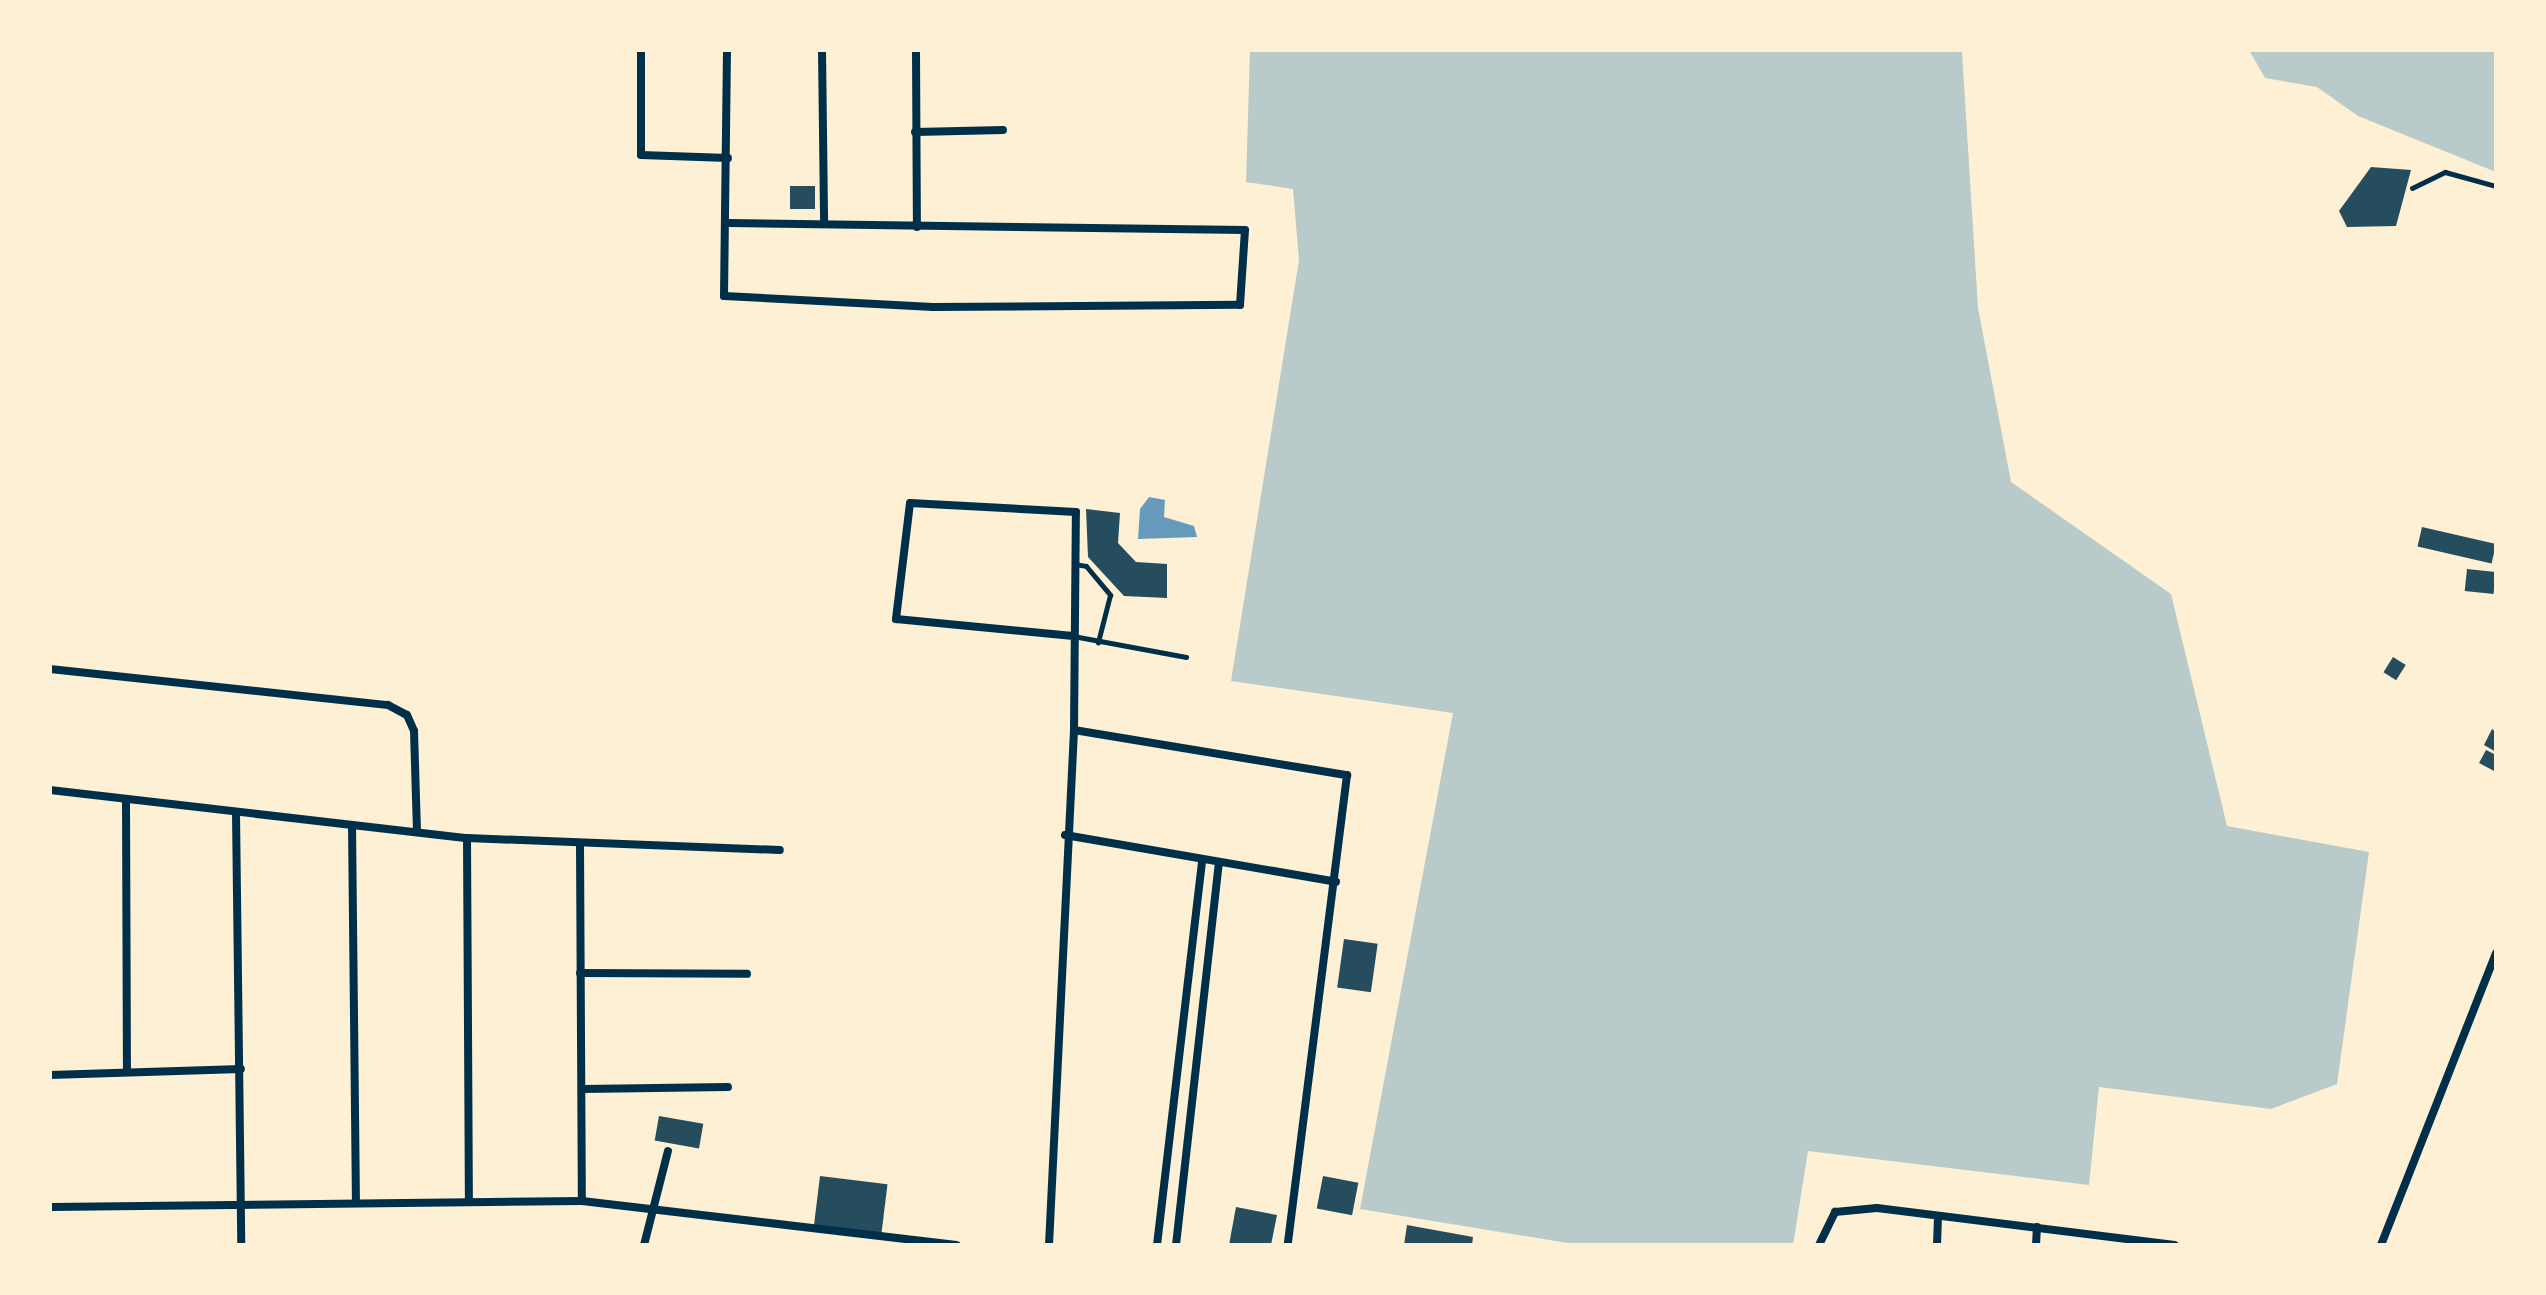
<!DOCTYPE html>
<html>
<head>
<meta charset="utf-8">
<style>
  body { margin:0 }
  #map { position:relative; width:2546px; height:1295px; overflow:hidden; background:#fdf0d5; font-family:Signika,sans-serif }
  div>[style] { position:absolute }
  [style*='--x'] { left:calc(var(--x)*1px); top:calc(var(--y)*1px); width:calc(var(--w)*1px); rotate:calc(var(--a)*1deg) }
  .green>* { inset:0; background:#b9caca }
  .water>* { inset:0; background:#669bbc }
  .building>* { inset:0; background:#264d5e; transform-origin:0 0 }
  .service>* { height:5px; margin:-2.5px; padding:0 2.5px; transform-origin:2.5px; border-radius:2.5px; background:#003049 }
  .minor>* { height:8px; margin:-4px; padding:0 4px; transform-origin:4px; border-radius:4px; background:#003049 }
  span { translate:-50% -50%; white-space:nowrap; text-align:center; line-height:1.15; -webkit-text-stroke:6px #fdf0d5; paint-order:stroke }
  .frame { position:absolute; inset:0; border:52px solid #fdf0d5; pointer-events:none }
</style>
</head>
<body>
<div id="map">
  <div class="green">
    <i style="clip-path:polygon(1250px 50px,2005px 50px,1962px 52px,1978px 308px,2011px 482px,2171px 594px,2227px 826px,2369px 852px,2337px 1084px,2271px 1109px,2099px 1087px,2089px 1185px,1808px 1151px,1793px 1245px,1580px 1245px,1360px 1209px,1453px 713px,1231px 681px,1299px 260px,1293px 189px,1246px 182px)"></i>
    <i style="clip-path:polygon(2249px 50px,2496px 50px,2496px 172px,2358px 116px,2317px 87px,2265px 78px)"></i>
  </div>
  <div class="water">
    <i style="clip-path:polygon(1149px 497px,1165px 500px,1164px 517px,1194px 526px,1197px 537px,1138px 539px,1140px 509px)"></i>
  </div>
  <div class="building">
    <i style="clip-path:polygon(2371px 167px,2411px 170px,2396px 226px,2347px 227px,2339px 211px)"></i>
    <i style="left:790px;top:186px;width:25px;height:23px"></i>
    <i style="clip-path:polygon(1086px 509px,1120px 513px,1118px 543px,1136px 562px,1167px 564px,1167px 598px,1124px 596px,1088px 557px)"></i>
    <i style="left:2422px;top:527px;width:76px;height:20px;rotate:13deg"></i>
    <i style="left:2467px;top:569px;width:29px;height:22px;rotate:6deg"></i>
    <i style="left:2393px;top:657px;width:15px;height:18px;rotate:32deg"></i>
    <i style="clip-path:polygon(2492px 729px,2496px 732px,2496px 752px,2484px 745px)"></i>
    <i style="clip-path:polygon(2486px 750px,2496px 755px,2496px 772px,2479px 763px)"></i>
    <i style="left:1344px;top:939px;width:34px;height:49px;rotate:8deg"></i>
    <i style="left:659px;top:1116px;width:45px;height:25px;rotate:10deg"></i>
    <i style="left:820px;top:1176px;width:68px;height:49px;rotate:7deg"></i>
    <i style="left:1323px;top:1176px;width:36px;height:33px;rotate:11deg"></i>
    <i style="clip-path:polygon(1236px 1207px,1277px 1215px,1271px 1245px,1229px 1245px)"></i>
    <i style="clip-path:polygon(1407px 1225px,1473px 1237px,1472px 1245px,1404px 1245px)"></i>
  </div>
  <div class="service">
    <i style="--x:2412;--y:188;--w:37;--a:-26"></i>
    <i style="--x:2445;--y:172;--w:53;--a:15.4"></i>
    <i style="--x:1074;--y:564;--w:12;--a:9"></i>
    <i style="--x:1086;--y:566;--w:38;--a:50"></i>
    <i style="--x:1110;--y:595;--w:49;--a:104.3"></i>
    <i style="--x:1073;--y:636;--w:115;--a:10.5"></i>
  </div>
  <div class="minor">
    <i style="--x:641;--y:50;--w:105;--a:90"></i>
    <i style="--x:641;--y:155;--w:87;--a:2"></i>
    <i style="--x:727;--y:50;--w:246;--a:90.7"></i>
    <i style="--x:724;--y:296;--w:209;--a:3"></i>
    <i style="--x:933;--y:307;--w:307;--a:-0.4"></i>
    <i style="--x:1240;--y:305;--w:75;--a:-86.2"></i>
    <i style="--x:1245;--y:230;--w:516;--a:-179.22"></i>
    <i style="--x:822;--y:50;--w:171;--a:89.3"></i>
    <i style="--x:916;--y:50;--w:177;--a:89.7"></i>
    <i style="--x:915;--y:132;--w:88;--a:-1.3"></i>
    <i style="--x:50;--y:669;--w:340;--a:6.1"></i>
    <i style="--x:388;--y:705;--w:21;--a:28"></i>
    <i style="--x:407;--y:715;--w:17;--a:66"></i>
    <i style="--x:414;--y:731;--w:100;--a:88.3"></i>
    <i style="--x:1074;--y:730;--w:277;--a:9.4"></i>
    <i style="--x:1347;--y:775;--w:474;--a:97.2"></i>
    <i style="--x:50;--y:790;--w:420;--a:6.6"></i>
    <i style="--x:467;--y:838;--w:313;--a:2.2"></i>
    <i style="--x:126;--y:799;--w:273;--a:89.8"></i>
    <i style="--x:236;--y:813;--w:432;--a:89.3"></i>
    <i style="--x:352;--y:825;--w:375;--a:89.4"></i>
    <i style="--x:1065;--y:835;--w:275;--a:9.8"></i>
    <i style="--x:467;--y:838;--w:362;--a:89.7"></i>
    <i style="--x:580;--y:846;--w:355;--a:89.7"></i>
    <i style="--x:580;--y:973;--w:167;--a:0.3"></i>
    <i style="--x:50;--y:1075;--w:191;--a:-1.8"></i>
    <i style="--x:582;--y:1089;--w:146;--a:-0.8"></i>
    <i style="--x:50;--y:1207;--w:532;--a:-0.65"></i>
    <i style="--x:582;--y:1201;--w:377;--a:6.7"></i>
    <i style="--x:644;--y:1245;--w:97;--a:-75.7"></i>
    <i style="--x:1049;--y:1245;--w:516;--a:-87.22"></i>
    <i style="--x:1074;--y:730;--w:218;--a:-89.5"></i>
    <i style="--x:1076;--y:512;--w:166;--a:-176.9"></i>
    <i style="--x:910;--y:503;--w:117;--a:96.9"></i>
    <i style="--x:896;--y:619;--w:178;--a:5.5"></i>
    <i style="--x:1157;--y:1245;--w:387;--a:-83.3"></i>
    <i style="--x:1176;--y:1245;--w:383;--a:-83.6"></i>
    <i style="--x:1819;--y:1245;--w:37;--a:-64"></i>
    <i style="--x:1835;--y:1212;--w:42;--a:-5.4"></i>
    <i style="--x:1877;--y:1208;--w:300;--a:7.1"></i>
    <i style="--x:1937;--y:1245;--w:24;--a:-88"></i>
    <i style="--x:2036;--y:1245;--w:18;--a:-87"></i>
    <i style="--x:2381;--y:1245;--w:314;--a:-68.5"></i>
  </div>
  <div class="frame"></div>
</div>
</body>
</html>
